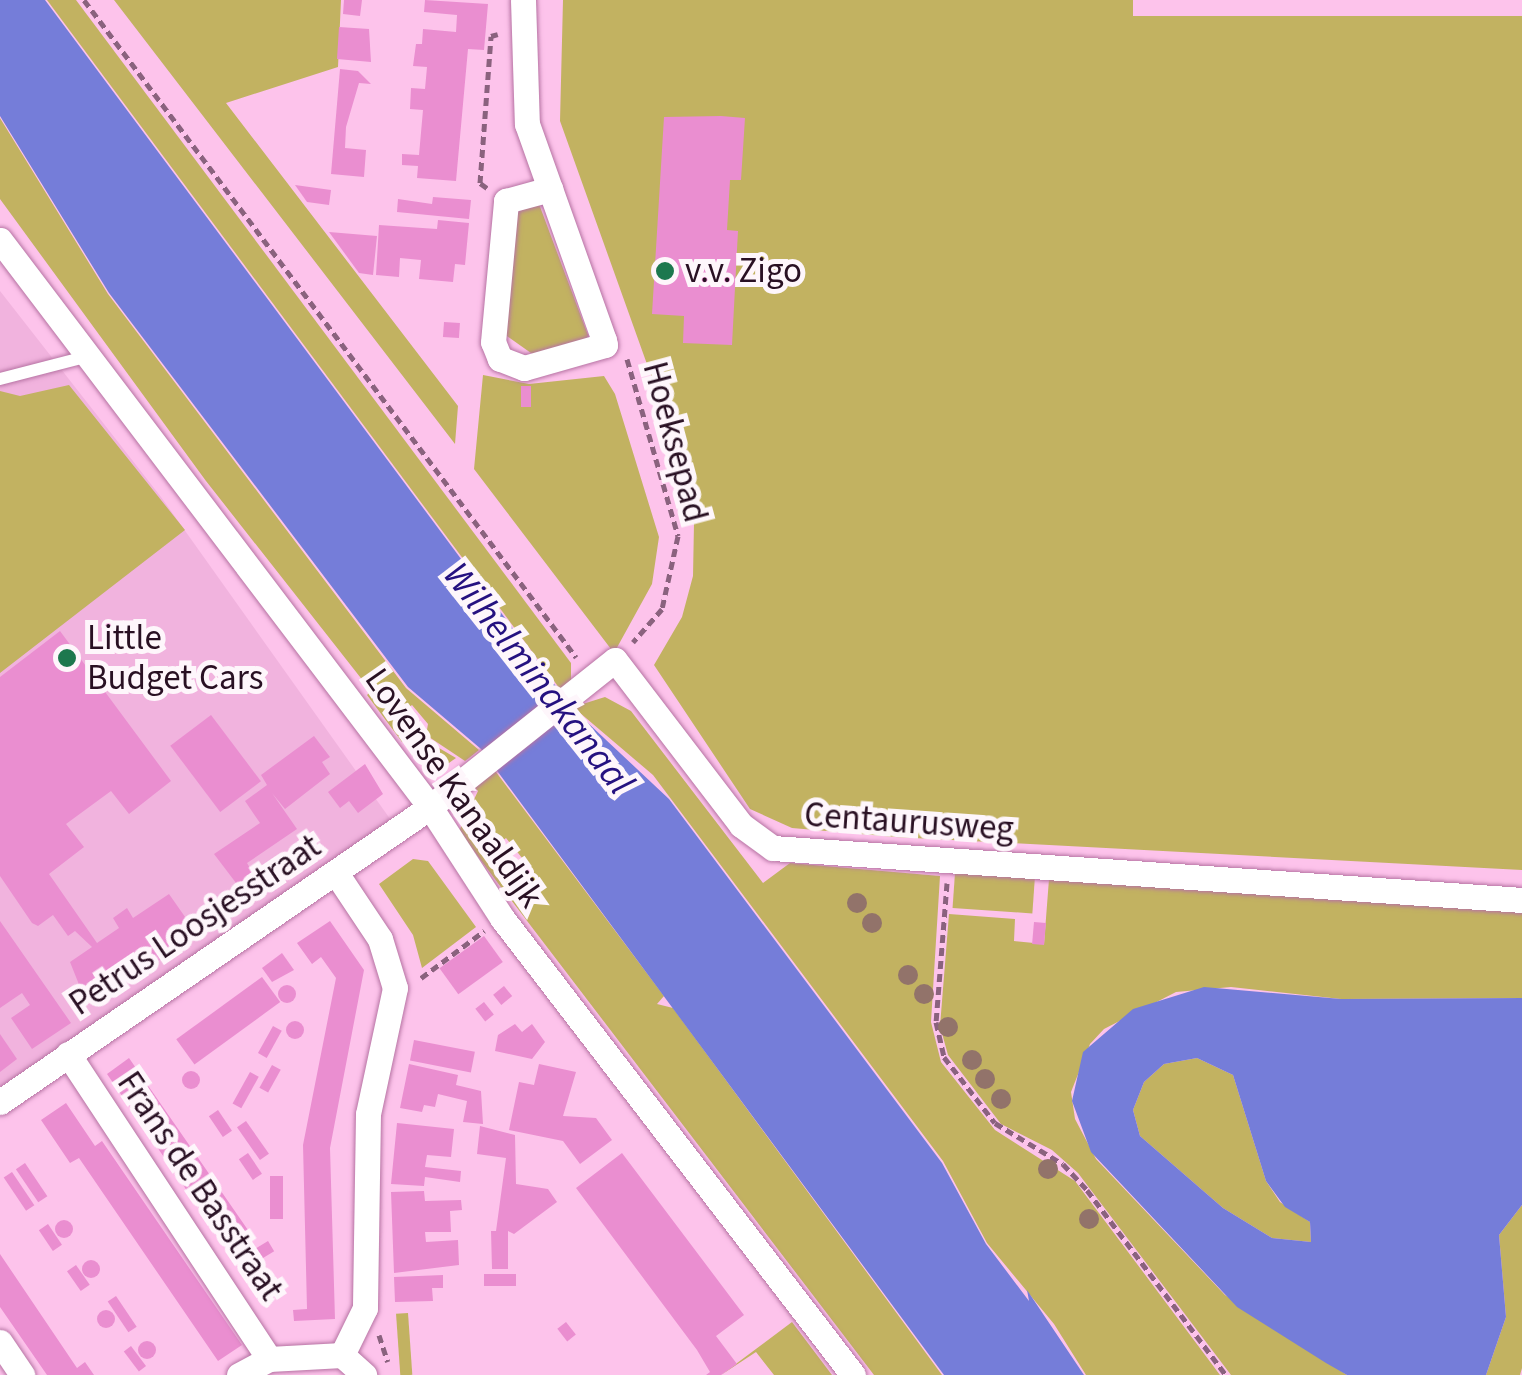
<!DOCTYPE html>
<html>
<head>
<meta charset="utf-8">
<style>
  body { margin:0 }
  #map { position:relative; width:1522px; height:1375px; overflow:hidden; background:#fdc3eb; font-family:"Source Sans 3",sans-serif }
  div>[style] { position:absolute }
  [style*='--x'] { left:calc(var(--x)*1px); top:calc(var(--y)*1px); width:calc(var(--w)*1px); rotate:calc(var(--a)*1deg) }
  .built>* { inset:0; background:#f1b3de }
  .green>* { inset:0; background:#c2b261; transform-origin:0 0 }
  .water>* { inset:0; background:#757dd9 }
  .building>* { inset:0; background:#ea8ed0; transform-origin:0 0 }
  .round { border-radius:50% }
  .path>* { height:5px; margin-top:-2.5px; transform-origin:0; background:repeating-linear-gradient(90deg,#8a627e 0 8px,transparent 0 13px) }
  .roads { filter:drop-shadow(0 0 2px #b673a3) drop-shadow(0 0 2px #b673a3) }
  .lane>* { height:12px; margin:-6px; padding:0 6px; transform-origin:6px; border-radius:6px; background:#fff }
  .street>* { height:25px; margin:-12.5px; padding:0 12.5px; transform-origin:12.5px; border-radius:12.5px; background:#fff }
  .trees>* { width:20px; height:20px; margin:-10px; border-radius:50%; background:#92736a }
  .dots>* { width:28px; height:28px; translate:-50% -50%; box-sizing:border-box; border:5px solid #fef6fb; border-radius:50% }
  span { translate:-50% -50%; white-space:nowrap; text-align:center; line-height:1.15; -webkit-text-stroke:10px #fef6fb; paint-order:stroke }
  .poi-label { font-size:35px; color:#291023 }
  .left { translate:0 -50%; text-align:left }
  .street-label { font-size:35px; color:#291023 }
  .water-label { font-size:38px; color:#251180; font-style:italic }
</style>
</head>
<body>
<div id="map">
  <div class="built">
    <i style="clip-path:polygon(0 291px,161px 497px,393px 823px,0 1087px)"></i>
  </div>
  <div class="green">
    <i style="clip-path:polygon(47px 0,76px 0,571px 663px,571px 683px,560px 689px)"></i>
    <i style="clip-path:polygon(114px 0,341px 0,338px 67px,226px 103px,458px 406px,455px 444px)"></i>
    <i style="clip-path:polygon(563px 0,1133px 0,1133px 16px,1522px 16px,1522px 870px,895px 837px,792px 828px,750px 809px,654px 665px,682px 617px,693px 576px,694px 523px,682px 462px,560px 121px)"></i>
    <i style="clip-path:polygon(0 118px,108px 294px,406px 688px,479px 750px,469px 758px,465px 761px,426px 735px,428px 724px,412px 705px,396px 717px,410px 735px,402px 742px,367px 695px,371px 691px,206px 481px,0 199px)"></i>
    <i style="clip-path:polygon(539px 204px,588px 335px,587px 343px,538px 358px,504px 334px,510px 221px,520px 207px)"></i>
    <i style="clip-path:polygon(483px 375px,529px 384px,604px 376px,615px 394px,659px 537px,652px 584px,614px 653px,474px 469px)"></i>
    <i style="clip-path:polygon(69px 385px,185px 530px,0 673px,0 391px,20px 396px)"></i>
    <i style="clip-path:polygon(605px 697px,631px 711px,763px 883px,790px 863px,940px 876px,931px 1022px,941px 1062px,995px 1130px,1075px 1181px,1220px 1375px,1086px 1375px,1054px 1324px,987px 1243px,943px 1161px,653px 775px,573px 707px)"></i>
    <i style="clip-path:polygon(422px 738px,456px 758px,446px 765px,412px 755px,408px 749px)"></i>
    <i style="clip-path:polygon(493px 768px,664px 996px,657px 1004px,673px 1008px,942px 1375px,874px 1375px,508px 896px,535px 874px,506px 838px,497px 845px,520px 877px,503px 890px,459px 831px,478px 791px,473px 785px)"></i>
    <i style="clip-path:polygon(413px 859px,428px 861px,476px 927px,422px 968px,413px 935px,379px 884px)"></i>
    <i style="left:955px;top:873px;width:80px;height:35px;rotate:4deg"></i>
    <i style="clip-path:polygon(1049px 879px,1522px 907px,1522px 998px,1341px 999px,1231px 987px,1176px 992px,1104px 1029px,1090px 1044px,1071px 1092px,1075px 1119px,1096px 1159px,1225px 1295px,1347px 1375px,1231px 1375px,1078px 1173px,1052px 1150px,1001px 1124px,948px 1055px,940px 1026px,949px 914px,1015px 919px,1014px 941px,1044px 944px)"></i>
    <i style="clip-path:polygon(1197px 1058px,1233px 1075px,1266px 1181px,1280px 1202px,1310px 1222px,1311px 1242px,1272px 1238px,1223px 1208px,1140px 1136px,1133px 1110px,1144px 1082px,1164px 1064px)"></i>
    <i style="clip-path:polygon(1522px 1205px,1522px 1368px,1520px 1375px,1486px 1375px,1506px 1317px,1499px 1235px)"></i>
    <i style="left:408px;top:1313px;width:62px;height:12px;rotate:86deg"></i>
    <i style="clip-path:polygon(792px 1322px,832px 1375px,774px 1375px,756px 1352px,721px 1375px)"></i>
  </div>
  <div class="water">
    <i style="clip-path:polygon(0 0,45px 0,572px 708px,669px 799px,942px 1163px,986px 1244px,1029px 1301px,1027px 1290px,1084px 1375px,944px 1375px,481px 749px,408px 687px,109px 293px,0 116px)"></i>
    <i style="clip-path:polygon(evenodd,1204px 987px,1341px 999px,1522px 998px,1522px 1205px,1499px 1235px,1506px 1317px,1486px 1375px,1347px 1375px,1326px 1363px,1237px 1307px,1091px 1152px,1072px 1101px,1083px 1052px,1133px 1009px,1204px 987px,1197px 1058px,1233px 1075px,1266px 1181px,1285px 1207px,1310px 1222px,1311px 1242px,1272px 1238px,1223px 1208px,1140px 1136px,1133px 1110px,1144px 1082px,1164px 1064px,1197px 1058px)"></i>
  </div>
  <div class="building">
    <i style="clip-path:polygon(344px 0,362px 0,360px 16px,343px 14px)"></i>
    <i style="clip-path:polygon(425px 0,488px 4px,484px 50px,468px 49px,456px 181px,417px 178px,418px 166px,402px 165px,402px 154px,419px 155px,423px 110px,410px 109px,411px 88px,425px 89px,427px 67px,413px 66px,416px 44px,422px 44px,423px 29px,456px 32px,457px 15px,424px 12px)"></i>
    <i style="clip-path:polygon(339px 27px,369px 29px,371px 62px,337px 59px)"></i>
    <i style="clip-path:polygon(340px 69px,358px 71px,371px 84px,359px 83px,346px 127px,345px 148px,366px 150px,364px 177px,331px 174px)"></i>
    <i style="clip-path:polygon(721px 116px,745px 118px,741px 180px,730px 180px,727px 230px,738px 231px,732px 345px,683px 343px,684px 316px,652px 314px,664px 117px)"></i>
    <i style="clip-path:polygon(295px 185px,331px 190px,329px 205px,307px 202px)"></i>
    <i style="clip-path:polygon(433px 197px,471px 200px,469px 219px,397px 212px,398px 199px,432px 204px)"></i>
    <i style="clip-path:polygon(438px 220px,469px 223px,465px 265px,455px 264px,453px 282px,419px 279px,421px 260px,400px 258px,399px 277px,376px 275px,379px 225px,437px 229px)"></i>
    <i style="clip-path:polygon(329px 232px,377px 236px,373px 275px,359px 273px)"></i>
    <i style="left:444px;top:322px;width:16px;height:15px;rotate:4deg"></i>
    <i style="left:521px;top:386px;width:10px;height:21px"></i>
    <i style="clip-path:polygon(60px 631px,171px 781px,129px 814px,111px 791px,66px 824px,84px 847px,49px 874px,97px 943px,119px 928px,113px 918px,127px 908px,133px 918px,169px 894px,197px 934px,125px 984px,114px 968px,87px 986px,95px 997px,86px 1002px,70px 962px,92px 947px,75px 931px,68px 936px,53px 915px,38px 926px,32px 923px,0 876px,0 677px)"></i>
    <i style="left:410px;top:709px;width:19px;height:13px;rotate:51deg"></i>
    <i style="left:211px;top:715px;width:83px;height:51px;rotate:53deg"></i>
    <i style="clip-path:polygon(314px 736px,330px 757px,322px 762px,330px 774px,285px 809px,272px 793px,297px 829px,247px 863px,263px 890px,249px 900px,214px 854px,260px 823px,245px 801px,267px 785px,261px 775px)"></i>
    <i style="clip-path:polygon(365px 764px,383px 794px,358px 813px,349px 801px,340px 808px,328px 792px)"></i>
    <i style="clip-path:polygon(0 921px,71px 1023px,32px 1049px,11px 1018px,30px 1005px,22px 993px,0 1008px)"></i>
    <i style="clip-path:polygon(330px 921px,364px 970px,330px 1148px,335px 1319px,294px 1321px,293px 1310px,307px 1309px,303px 1145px,336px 978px,321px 957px,312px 964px,297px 943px)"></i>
    <i style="left:1034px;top:922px;width:12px;height:22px;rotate:5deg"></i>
    <i style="left:484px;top:936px;width:32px;height:55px;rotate:54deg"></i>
    <i style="clip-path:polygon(282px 953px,294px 970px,272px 982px,262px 968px)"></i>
    <i style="left:262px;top:977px;width:31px;height:106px;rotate:54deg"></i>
    <i class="round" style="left:278px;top:985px;width:18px;height:18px"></i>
    <i style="left:504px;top:986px;width:13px;height:14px;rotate:51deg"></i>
    <i style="left:484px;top:1002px;width:16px;height:11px;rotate:52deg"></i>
    <i class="round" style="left:286px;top:1021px;width:18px;height:18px"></i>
    <i style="clip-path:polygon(515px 1024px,522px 1032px,532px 1024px,545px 1042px,532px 1059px,495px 1051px,498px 1035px)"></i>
    <i style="left:273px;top:1026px;width:10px;height:31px;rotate:29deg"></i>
    <i style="clip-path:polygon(0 1034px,17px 1059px,0 1072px)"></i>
    <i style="left:414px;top:1040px;width:62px;height:21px;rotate:11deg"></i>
    <i style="clip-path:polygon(129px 1058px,250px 1233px,238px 1241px,244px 1251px,233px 1258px,107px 1074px)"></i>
    <i style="clip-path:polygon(409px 1064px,458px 1075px,456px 1085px,481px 1091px,483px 1124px,463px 1122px,467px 1101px,438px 1094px,435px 1107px,424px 1105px,422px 1112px,400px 1108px)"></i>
    <i style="clip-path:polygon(539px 1064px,576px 1072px,563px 1116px,596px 1118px,612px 1140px,580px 1164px,563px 1141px,509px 1130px,519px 1082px,534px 1085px)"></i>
    <i style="left:272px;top:1065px;width:10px;height:26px;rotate:29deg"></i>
    <i class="round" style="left:182px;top:1071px;width:18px;height:18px"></i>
    <i style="left:250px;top:1072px;width:10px;height:36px;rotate:29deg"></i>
    <i style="clip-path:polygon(66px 1103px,95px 1146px,102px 1141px,242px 1345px,218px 1361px,79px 1158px,70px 1163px,41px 1120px)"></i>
    <i style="left:218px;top:1110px;width:25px;height:11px;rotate:56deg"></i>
    <i style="left:246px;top:1121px;width:40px;height:11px;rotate:55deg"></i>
    <i style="clip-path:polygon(397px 1123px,454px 1129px,451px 1157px,427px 1155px,425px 1167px,461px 1171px,460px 1182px,425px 1177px,424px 1186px,391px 1184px)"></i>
    <i style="clip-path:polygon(480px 1126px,515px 1135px,516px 1184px,548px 1189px,557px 1202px,514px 1234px,508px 1231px,508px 1269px,492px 1269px,491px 1231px,496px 1231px,506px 1158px,477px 1154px)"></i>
    <i style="left:248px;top:1153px;width:25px;height:11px;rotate:56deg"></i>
    <i style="clip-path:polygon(622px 1153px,744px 1315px,716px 1336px,737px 1364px,721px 1375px,706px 1375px,710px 1372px,697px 1350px,576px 1188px)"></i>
    <i style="left:25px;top:1163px;width:40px;height:11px;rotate:56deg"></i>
    <i style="left:12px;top:1172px;width:40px;height:10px;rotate:56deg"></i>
    <i style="left:270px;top:1176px;width:13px;height:43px"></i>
    <i style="clip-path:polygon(424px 1191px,425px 1201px,461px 1200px,462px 1210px,450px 1211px,451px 1232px,425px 1232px,426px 1242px,458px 1240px,459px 1265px,394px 1273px,391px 1192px)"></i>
    <i class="round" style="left:55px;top:1220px;width:18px;height:18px"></i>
    <i style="left:48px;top:1224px;width:25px;height:11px;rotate:56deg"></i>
    <i style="left:268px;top:1241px;width:12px;height:17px;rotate:59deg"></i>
    <i style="clip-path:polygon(0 1254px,77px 1368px,85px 1362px,94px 1375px,47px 1375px,0 1307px)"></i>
    <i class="round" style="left:82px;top:1260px;width:18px;height:18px"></i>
    <i style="left:76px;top:1265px;width:24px;height:11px;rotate:55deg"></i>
    <i style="left:484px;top:1274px;width:32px;height:12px"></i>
    <i style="clip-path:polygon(443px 1275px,443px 1288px,432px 1288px,433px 1301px,395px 1302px,394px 1277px)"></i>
    <i style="left:116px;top:1296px;width:37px;height:10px;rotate:56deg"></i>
    <i class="round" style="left:97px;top:1310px;width:18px;height:18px"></i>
    <i style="left:566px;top:1322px;width:16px;height:11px;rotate:52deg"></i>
    <i class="round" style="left:138px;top:1341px;width:18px;height:18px"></i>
    <i style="left:131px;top:1346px;width:25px;height:9px;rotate:53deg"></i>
  </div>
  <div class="path">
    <i style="--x:84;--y:0;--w:821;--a:53.17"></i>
    <i style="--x:487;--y:188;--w:9;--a:-144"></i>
    <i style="--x:480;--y:183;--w:147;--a:-85.7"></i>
    <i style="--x:491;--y:36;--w:7;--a:-16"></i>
    <i style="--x:627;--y:359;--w:184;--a:73.9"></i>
    <i style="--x:678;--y:536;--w:75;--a:102.4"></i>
    <i style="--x:662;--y:609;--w:44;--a:131.3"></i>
    <i style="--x:947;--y:883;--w:139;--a:94.5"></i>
    <i style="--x:936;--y:1022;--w:36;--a:77"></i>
    <i style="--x:944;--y:1057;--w:83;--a:52.3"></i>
    <i style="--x:995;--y:1123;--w:79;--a:31.1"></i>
    <i style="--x:1063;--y:1164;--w:35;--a:47"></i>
    <i style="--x:1087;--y:1190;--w:231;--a:53.1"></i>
    <i style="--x:421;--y:978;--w:79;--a:-36.7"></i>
    <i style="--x:379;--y:1335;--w:28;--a:72"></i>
  </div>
  <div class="roads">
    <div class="lane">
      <i style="--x:0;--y:379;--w:92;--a:-14.5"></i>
    </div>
    <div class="street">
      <i style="--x:523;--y:0;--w:124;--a:88.2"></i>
      <i style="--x:527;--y:124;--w:229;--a:70.4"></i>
      <i style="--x:604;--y:340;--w:5;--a:79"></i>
      <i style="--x:605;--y:345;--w:84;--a:164.1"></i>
      <i style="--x:524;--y:368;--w:26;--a:-159"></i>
      <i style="--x:500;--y:359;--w:18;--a:-112"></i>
      <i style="--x:493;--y:342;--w:142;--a:-84.7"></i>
      <i style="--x:506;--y:201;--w:46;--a:-15.3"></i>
      <i style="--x:0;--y:240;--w:712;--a:52.82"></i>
      <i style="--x:430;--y:807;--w:132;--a:57"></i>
      <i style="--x:502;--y:918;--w:576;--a:52.47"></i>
      <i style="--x:336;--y:873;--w:79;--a:56.3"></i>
      <i style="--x:380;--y:939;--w:51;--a:73"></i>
      <i style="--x:395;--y:988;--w:129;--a:102.1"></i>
      <i style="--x:368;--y:1114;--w:194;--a:90.9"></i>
      <i style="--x:365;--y:1308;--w:52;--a:116.1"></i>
      <i style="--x:68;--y:1054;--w:365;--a:56.6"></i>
      <i style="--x:0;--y:1102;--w:521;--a:-34.45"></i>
      <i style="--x:430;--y:807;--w:236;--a:-38.5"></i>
      <i style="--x:615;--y:660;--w:208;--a:52.6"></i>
      <i style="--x:741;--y:825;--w:39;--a:36"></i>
      <i style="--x:773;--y:848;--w:751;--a:3.97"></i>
      <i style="--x:0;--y:1342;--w:40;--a:56"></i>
      <i style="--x:239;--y:1375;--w:34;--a:-28"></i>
      <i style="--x:269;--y:1359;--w:73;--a:-3.1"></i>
      <i style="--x:342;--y:1355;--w:30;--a:42"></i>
    </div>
  </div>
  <div class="trees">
    <i style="left:857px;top:903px"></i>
    <i style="left:872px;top:923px"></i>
    <i style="left:908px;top:975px"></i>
    <i style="left:924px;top:994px"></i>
    <i style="left:948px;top:1027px"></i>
    <i style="left:972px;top:1060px"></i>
    <i style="left:985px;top:1079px"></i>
    <i style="left:1001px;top:1099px"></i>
    <i style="left:1048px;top:1169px"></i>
    <i style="left:1089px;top:1219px"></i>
  </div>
  <div class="dots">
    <i style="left:665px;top:271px;background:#1d784e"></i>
    <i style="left:67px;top:658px;background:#1d784e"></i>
  </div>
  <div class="poi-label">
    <span class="left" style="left:685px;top:271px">v.v. Zigo</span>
    <span class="left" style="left:87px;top:658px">Little<br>Budget Cars</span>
  </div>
  <div class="street-label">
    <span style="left:675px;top:442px;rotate:75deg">Hoeksepad</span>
    <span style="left:454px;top:788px;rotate:55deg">Lovense Kanaaldijk</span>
    <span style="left:909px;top:822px;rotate:4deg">Centaurusweg</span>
    <span style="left:195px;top:925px;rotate:-34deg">Petrus Loosjesstraat</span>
    <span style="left:200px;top:1186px;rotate:56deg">Frans de Basstraat</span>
  </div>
  <div class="water-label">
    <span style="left:538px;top:679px;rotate:52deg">Wilhelminakanaal</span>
  </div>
</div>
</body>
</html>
